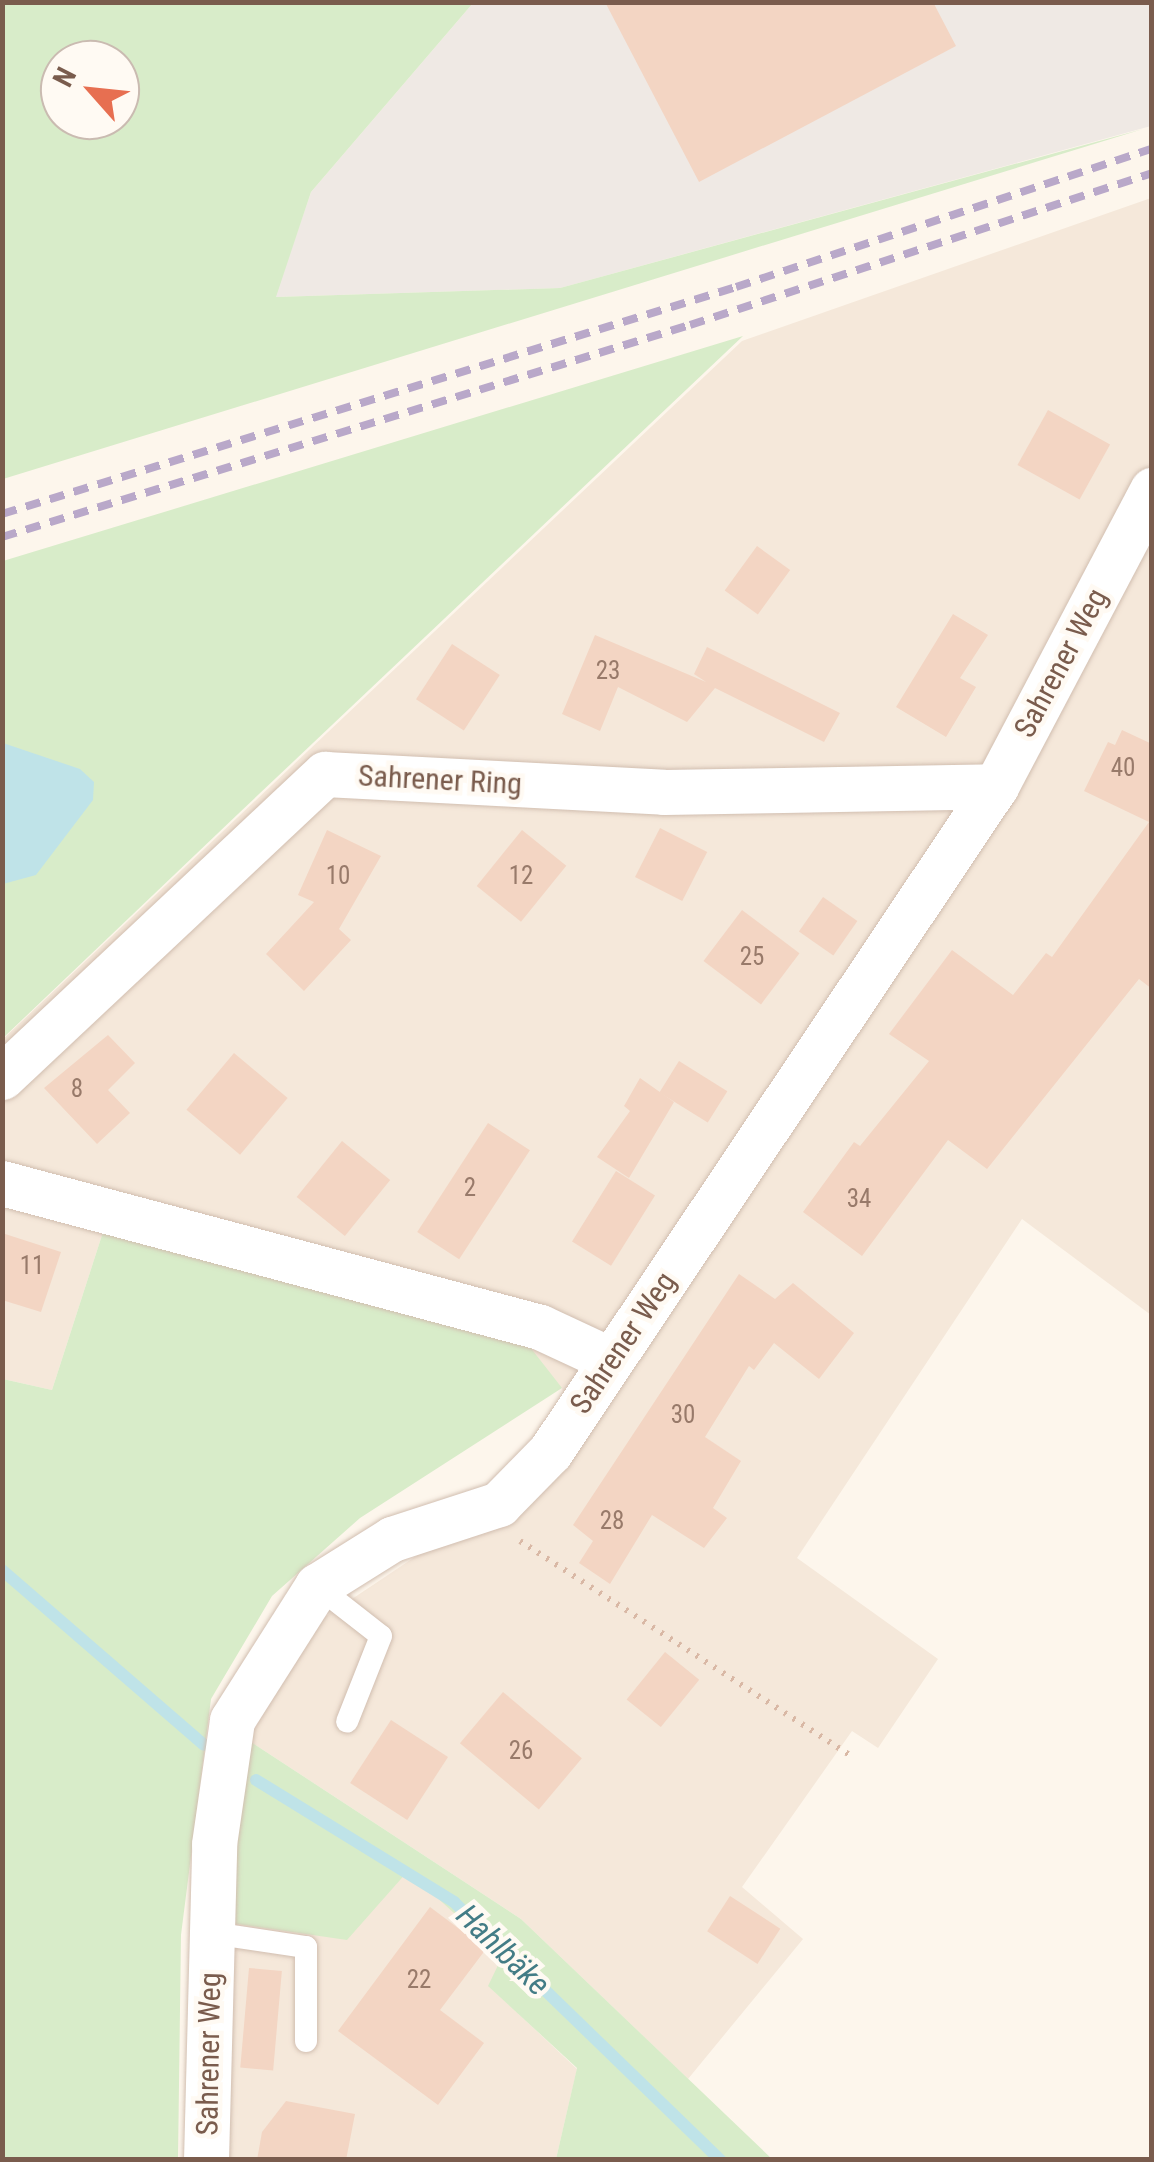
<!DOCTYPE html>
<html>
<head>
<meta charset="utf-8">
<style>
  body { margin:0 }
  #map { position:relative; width:1154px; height:2162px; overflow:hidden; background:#fdf6ec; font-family:"Roboto Condensed",sans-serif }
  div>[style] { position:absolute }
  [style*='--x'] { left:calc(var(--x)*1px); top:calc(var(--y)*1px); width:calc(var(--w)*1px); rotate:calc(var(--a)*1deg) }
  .residential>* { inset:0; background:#f5e8da }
  .industrial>* { inset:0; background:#efe9e4 }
  .green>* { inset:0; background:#d8ecc9 }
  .water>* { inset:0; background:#bfe3e8 }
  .stream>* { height:12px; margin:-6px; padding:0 6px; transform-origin:6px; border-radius:6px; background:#bfe3e8 }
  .building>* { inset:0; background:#f3d5c3; transform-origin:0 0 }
  .path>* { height:6px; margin-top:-3px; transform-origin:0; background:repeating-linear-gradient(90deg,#d9b8a5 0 2.5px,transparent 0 10.5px) }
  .roads { filter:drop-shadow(0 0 2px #d1beb0) drop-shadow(0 0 2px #d1beb0) }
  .lane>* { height:22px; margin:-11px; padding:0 11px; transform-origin:11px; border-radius:11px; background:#fff }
  .street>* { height:45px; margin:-22.5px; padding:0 22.5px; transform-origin:22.5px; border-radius:22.5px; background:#fff }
  .rail>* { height:8px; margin-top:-4px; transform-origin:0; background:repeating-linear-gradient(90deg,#b9a8c9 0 15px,transparent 0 25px) }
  span { translate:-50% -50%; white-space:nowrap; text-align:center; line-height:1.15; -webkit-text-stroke:9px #fffaf3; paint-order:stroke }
  .number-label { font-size:25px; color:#987a6a }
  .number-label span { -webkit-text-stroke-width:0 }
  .street-label { font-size:30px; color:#7a5c4d }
  .water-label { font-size:32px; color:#437c86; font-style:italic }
  .frame { position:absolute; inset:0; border:5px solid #7a5c4d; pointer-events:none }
  .north { position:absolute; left:40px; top:40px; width:100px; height:100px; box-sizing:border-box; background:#fffaf3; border:2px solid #cabbb1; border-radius:50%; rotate:297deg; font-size:28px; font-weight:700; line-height:40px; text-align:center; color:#7a5c4d }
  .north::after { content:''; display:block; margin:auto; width:35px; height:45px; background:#e76f51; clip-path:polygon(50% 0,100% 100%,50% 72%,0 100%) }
</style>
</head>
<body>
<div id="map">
  <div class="residential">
    <i style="clip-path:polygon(1151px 198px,1151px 1315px,1022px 1219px,797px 1558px,938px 1659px,878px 1748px,852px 1731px,742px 1887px,803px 1939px,688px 2079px,521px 1919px,248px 1740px,316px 1623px,578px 1448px,562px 1388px,103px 1232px,52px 1390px,3px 1379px,3px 1039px,742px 341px)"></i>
    <i style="clip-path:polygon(408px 1870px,503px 1957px,489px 1986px,577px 2069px,556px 2159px,221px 2160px,223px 1922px)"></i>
  </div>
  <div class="industrial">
    <i style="clip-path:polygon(473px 3px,1151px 3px,1151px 126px,560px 288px,275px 297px,311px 192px)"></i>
  </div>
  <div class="green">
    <i style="clip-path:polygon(evenodd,2px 3px,473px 3px,311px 192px,276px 297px,560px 288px,1143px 129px,3px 479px,2px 3px,120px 60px,120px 120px,60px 120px,60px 60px,120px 60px)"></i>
    <i style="clip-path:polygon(743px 336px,238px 814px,3px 1038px,3px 561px)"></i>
    <i style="clip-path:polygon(103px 1232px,530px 1347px,562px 1388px,360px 1518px,272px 1596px,211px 1699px,181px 1935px,178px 2159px,3px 2160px,3px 1379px,52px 1390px)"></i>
    <i style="clip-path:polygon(248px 1740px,521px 1919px,772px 2159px,556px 2159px,577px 2068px,488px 1986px,502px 1957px,408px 1871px,347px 1940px,223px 1922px)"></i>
  </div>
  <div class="water">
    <i style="clip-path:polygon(3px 743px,80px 769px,94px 782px,93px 800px,36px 875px,3px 884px)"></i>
  </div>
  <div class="stream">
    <i style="--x:2;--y:1570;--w:267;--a:40.9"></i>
    <i style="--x:256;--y:1780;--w:233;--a:31.6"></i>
    <i style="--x:454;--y:1902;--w:371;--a:44.1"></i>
  </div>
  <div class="building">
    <i style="clip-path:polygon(605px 2px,933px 2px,956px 46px,699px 182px)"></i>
    <i style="left:1048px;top:410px;width:71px;height:63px;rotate:29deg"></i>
    <i style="left:757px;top:546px;width:41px;height:55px;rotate:36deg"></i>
    <i style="clip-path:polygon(953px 614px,988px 635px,960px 678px,976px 687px,946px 737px,896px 707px)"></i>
    <i style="clip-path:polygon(595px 635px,706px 682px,694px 674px,707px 647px,840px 713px,824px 742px,715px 688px,687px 722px,618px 687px,600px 731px,562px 714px)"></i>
    <i style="left:452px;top:644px;width:57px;height:66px;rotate:33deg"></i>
    <i style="clip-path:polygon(1122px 730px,1152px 744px,1152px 989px,1139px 979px,987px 1169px,948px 1140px,862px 1256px,803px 1212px,854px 1142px,860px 1146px,929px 1061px,889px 1034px,952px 950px,1013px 995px,1046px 953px,1052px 957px,1149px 822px,1084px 791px,1108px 742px,1115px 745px)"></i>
    <i style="left:660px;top:828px;width:53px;height:55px;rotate:27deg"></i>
    <i style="clip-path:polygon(327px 830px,381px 856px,339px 929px,351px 940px,304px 991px,266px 954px,314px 902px,298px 895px)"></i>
    <i style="left:522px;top:830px;width:57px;height:72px;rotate:39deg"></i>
    <i style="left:823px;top:897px;width:42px;height:42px;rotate:35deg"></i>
    <i style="left:742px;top:910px;width:72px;height:64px;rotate:37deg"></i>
    <i style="clip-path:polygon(108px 1035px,135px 1063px,108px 1090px,130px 1113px,97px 1144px,44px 1088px)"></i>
    <i style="left:234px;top:1053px;width:70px;height:74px;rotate:40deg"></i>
    <i style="left:679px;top:1061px;width:57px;height:37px;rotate:32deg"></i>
    <i style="clip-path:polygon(640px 1078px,674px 1102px,629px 1178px,597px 1157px,630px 1111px,624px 1106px)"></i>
    <i style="left:488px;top:1123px;width:50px;height:130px;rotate:33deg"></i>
    <i style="left:342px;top:1141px;width:62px;height:72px;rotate:39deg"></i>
    <i style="left:616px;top:1171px;width:46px;height:83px;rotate:32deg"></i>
    <i style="clip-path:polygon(2px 1233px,61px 1252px,41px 1312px,2px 1300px)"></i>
    <i style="clip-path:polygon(739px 1274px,775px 1299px,793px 1283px,854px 1333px,819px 1379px,774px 1343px,754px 1370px,749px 1366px,705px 1437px,741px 1461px,713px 1508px,727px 1518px,704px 1548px,652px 1515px,610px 1584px,579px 1563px,593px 1541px,573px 1525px)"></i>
    <i style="left:665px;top:1652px;width:44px;height:61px;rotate:39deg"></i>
    <i style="left:503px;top:1692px;width:103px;height:67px;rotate:40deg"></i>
    <i style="left:391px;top:1720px;width:68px;height:75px;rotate:33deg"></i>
    <i style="left:730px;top:1896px;width:60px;height:42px;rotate:33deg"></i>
    <i style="clip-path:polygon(430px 1907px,486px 1949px,440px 2010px,484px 2043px,438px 2105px,338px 2031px)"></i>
    <i style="left:249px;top:1968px;width:33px;height:100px;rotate:5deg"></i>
    <i style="clip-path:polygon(286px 2101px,355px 2114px,346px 2160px,257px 2160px,262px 2132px)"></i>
  </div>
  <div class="path">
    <i style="--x:520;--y:1541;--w:398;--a:33"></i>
  </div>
  <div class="roads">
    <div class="lane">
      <i style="--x:317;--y:1586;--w:81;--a:38"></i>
      <i style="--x:381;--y:1636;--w:92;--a:111.6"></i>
      <i style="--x:212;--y:1933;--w:95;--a:8.5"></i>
      <i style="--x:306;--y:1947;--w:94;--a:90"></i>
    </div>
    <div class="street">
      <i style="--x:2;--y:1077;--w:443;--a:-43.2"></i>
      <i style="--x:325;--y:774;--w:339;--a:3"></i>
      <i style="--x:664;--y:792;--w:332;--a:-1"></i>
      <i style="--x:2;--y:1183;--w:557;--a:14.98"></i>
      <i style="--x:540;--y:1327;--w:78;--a:24.9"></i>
      <i style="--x:206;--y:2160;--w:316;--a:-88.5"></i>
      <i style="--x:214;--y:1844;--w:125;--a:-81.7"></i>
      <i style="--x:232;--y:1720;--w:159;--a:-57.6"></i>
      <i style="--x:317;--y:1586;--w:89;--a:-32.1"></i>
      <i style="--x:392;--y:1539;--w:113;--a:-18.1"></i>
      <i style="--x:499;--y:1504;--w:73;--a:-45.6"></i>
      <i style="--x:550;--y:1452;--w:802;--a:-56.19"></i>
      <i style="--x:996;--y:786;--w:335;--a:-62.2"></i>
    </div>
  </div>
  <div class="rail">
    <i style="--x:2;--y:514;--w:768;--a:-17.18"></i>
    <i style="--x:736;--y:287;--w:438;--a:-18.4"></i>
    <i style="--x:2;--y:537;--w:720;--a:-17.13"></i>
    <i style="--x:690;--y:325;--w:486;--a:-18.2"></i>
  </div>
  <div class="number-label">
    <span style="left:608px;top:671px">23</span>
    <span style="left:1123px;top:768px">40</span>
    <span style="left:338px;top:876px">10</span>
    <span style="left:521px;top:876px">12</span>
    <span style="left:752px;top:957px">25</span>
    <span style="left:77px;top:1089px">8</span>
    <span style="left:470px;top:1188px">2</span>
    <span style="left:859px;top:1199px">34</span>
    <span style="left:32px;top:1266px">11</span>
    <span style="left:683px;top:1415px">30</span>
    <span style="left:612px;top:1521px">28</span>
    <span style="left:521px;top:1751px">26</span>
    <span style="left:419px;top:1980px">22</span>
  </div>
  <div class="street-label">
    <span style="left:1061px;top:663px;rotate:-62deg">Sahrener Weg</span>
    <span style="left:440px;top:780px;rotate:3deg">Sahrener Ring</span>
    <span style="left:623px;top:1343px;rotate:-56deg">Sahrener Weg</span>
    <span style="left:209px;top:2054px;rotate:-89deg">Sahrener Weg</span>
  </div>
  <div class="water-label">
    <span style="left:503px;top:1950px;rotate:44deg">Hahlbäke</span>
  </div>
  <div class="frame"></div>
  <div class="north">N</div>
</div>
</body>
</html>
